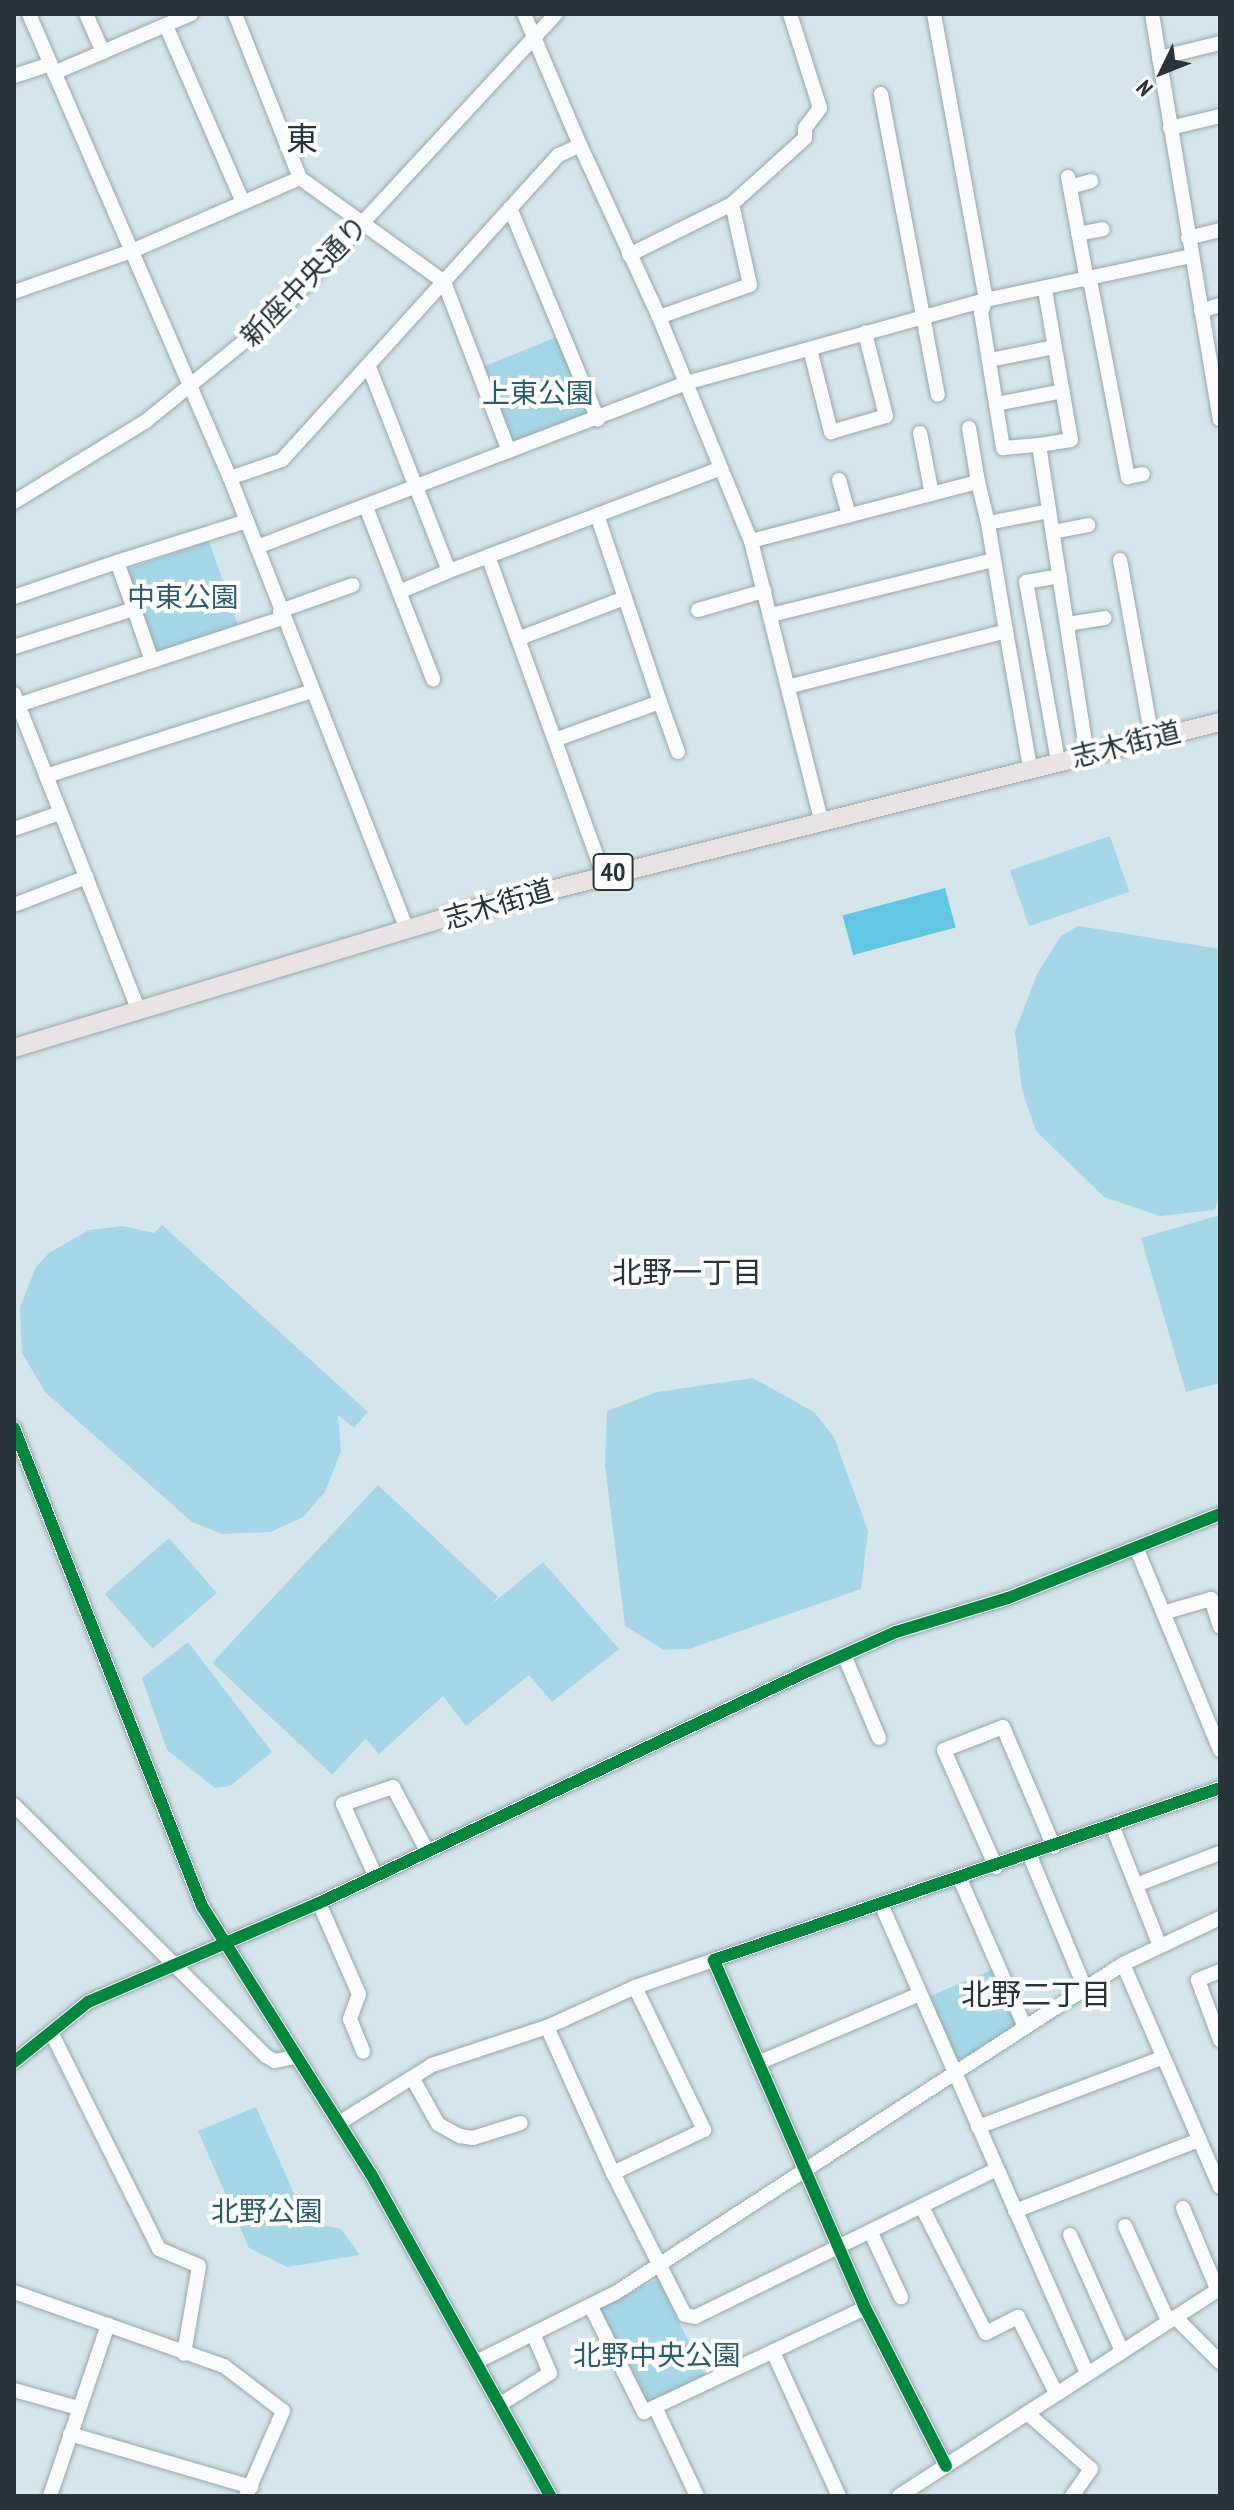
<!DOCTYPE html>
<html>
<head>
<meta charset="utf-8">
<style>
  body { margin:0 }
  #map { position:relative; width:1234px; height:2510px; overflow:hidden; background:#d4e6ec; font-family:"PT Sans Narrow","Noto Sans JP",sans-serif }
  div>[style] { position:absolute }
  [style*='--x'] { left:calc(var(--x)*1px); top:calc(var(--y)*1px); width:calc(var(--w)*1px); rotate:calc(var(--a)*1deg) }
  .green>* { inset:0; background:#a5d7e6; transform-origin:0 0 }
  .water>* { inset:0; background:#61c6e2; transform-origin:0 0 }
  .roads { filter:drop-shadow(0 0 2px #98a6ab) drop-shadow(0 0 2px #98a6ab) }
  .minor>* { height:14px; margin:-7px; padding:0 7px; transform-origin:7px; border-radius:7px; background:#f9fbfc }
  .major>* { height:18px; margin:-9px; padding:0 9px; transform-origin:9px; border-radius:9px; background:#e9e3e3 }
  .cycleway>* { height:12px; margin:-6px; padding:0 6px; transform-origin:6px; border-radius:6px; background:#00873e }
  span { translate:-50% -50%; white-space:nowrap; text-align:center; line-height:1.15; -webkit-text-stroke:8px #fff; paint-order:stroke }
  .shield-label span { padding:2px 6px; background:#fff; border:2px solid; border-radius:6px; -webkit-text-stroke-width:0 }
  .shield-label { font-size:26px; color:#273439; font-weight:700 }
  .street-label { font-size:28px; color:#273439 }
  .park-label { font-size:28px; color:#2a5e6e }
  .neighbourhood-label { font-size:30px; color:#273439 }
  .quarter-label { font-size:32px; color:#273439 }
  .frame { position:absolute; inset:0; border:16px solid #273439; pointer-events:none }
  .north { position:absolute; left:1122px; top:32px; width:80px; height:80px; -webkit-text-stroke:6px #fff; paint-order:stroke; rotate:227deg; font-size:22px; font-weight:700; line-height:32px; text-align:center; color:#273439 }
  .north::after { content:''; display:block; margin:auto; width:28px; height:36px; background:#273439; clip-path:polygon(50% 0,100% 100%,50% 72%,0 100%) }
</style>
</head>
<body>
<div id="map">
  <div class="green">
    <i style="left:564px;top:334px;width:92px;height:92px;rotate:68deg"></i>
    <i style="left:209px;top:541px;width:90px;height:88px;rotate:71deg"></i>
    <i style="left:1110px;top:836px;width:59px;height:106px;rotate:71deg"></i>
    <i style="clip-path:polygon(1078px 926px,1220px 949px,1220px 1190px,1215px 1210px,1160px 1216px,1104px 1197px,1036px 1131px,1022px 1090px,1015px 1032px,1037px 974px,1061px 936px)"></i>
    <i style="clip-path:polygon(1220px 1215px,1220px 1383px,1186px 1392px,1141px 1238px)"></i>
    <i style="clip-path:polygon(162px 1225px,368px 1412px,354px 1428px,338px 1415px,341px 1451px,325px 1492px,303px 1517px,271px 1532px,222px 1534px,192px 1522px,45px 1392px,22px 1353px,20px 1307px,36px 1267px,49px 1253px,89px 1230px,123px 1226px,154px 1233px)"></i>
    <i style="clip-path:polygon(753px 1378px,814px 1412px,834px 1437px,868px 1531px,861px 1589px,689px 1649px,664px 1650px,625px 1626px,605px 1465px,607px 1411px,657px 1392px)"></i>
    <i style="left:378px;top:1485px;width:164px;height:243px;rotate:43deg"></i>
    <i style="left:169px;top:1538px;width:73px;height:85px;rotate:49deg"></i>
    <i style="clip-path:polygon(543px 1562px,619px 1649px,552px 1702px,529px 1675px,466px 1726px,443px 1696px,379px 1754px,350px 1720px)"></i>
    <i style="clip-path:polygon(188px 1642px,272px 1752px,230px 1786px,215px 1788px,167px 1750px,142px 1678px)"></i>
    <i style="clip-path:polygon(994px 1969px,1018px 2025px,956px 2065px,928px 1997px)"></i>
    <i style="clip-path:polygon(256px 2107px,306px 2221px,341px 2229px,360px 2255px,287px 2267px,249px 2248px,198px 2131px)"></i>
    <i style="left:658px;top:2279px;width:107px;height:67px;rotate:64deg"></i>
  </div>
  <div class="water">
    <i style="left:945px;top:888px;width:41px;height:106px;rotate:75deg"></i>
  </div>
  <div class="roads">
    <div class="minor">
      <i style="--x:29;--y:14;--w:506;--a:66.58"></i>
      <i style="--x:230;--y:478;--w:484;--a:68.6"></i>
      <i style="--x:86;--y:14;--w:42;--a:65.9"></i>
      <i style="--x:235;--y:14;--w:176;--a:68.4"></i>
      <i style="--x:934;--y:14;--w:291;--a:79.7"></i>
      <i style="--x:986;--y:300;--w:13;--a:113"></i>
      <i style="--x:981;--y:312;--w:138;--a:80.8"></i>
      <i style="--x:1003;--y:448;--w:36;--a:-5"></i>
      <i style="--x:1152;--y:14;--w:411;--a:80.5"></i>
      <i style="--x:166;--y:26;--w:192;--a:66.4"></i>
      <i style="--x:1159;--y:58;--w:63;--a:-13.8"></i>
      <i style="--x:54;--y:73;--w:149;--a:-23.3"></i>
      <i style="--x:14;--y:76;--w:38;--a:-18"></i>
      <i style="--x:881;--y:94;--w:306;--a:79.3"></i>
      <i style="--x:1170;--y:128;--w:51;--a:-13.5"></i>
      <i style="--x:580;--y:145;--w:189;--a:65.3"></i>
      <i style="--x:659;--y:317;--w:242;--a:67.7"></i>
      <i style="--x:751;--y:541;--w:288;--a:75.9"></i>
      <i style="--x:1068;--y:177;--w:106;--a:79.6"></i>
      <i style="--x:1070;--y:187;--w:22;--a:-16"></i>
      <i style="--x:510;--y:208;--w:229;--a:67.4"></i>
      <i style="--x:1078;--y:234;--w:25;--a:-11"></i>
      <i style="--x:1188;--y:238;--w:33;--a:-14"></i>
      <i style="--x:629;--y:255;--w:115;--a:-26.3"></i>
      <i style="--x:1090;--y:280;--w:201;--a:79.1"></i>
      <i style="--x:1128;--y:477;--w:15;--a:-11"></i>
      <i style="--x:1045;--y:290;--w:152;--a:80.2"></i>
      <i style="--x:1071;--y:440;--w:32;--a:171"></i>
      <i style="--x:1039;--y:445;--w:313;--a:81.2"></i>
      <i style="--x:14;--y:292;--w:125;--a:-19.2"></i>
      <i style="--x:132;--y:251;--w:183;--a:-23.5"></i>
      <i style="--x:300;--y:178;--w:178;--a:35.8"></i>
      <i style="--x:444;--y:282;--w:181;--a:69"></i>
      <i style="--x:1201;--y:311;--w:20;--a:-18"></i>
      <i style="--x:659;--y:317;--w:96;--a:-19.4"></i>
      <i style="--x:750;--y:285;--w:83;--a:-102.5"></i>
      <i style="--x:732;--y:204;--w:98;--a:-42.1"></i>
      <i style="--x:805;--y:138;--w:10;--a:-90"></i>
      <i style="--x:805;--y:128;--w:25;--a:-53"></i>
      <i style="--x:820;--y:108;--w:99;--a:-107.7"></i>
      <i style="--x:810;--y:349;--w:86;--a:75.8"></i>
      <i style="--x:831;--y:432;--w:57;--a:-16.2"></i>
      <i style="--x:886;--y:416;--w:86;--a:-104.2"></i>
      <i style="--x:990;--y:360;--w:65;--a:-11.5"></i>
      <i style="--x:369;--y:367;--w:219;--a:68.6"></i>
      <i style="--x:449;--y:571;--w:289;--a:-20.7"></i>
      <i style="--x:996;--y:404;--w:68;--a:-11"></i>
      <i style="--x:969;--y:428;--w:55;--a:80.5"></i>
      <i style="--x:920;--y:433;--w:62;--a:78.9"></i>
      <i style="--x:230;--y:478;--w:55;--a:-19.1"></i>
      <i style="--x:282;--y:460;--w:412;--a:-47.8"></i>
      <i style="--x:559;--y:155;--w:23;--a:-25"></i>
      <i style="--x:580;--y:145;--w:142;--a:-113.1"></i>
      <i style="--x:839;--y:480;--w:37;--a:74"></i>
      <i style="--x:14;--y:502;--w:155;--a:-31.5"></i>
      <i style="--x:146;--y:421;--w:170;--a:-39"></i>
      <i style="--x:278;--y:314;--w:409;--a:-47.2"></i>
      <i style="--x:366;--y:507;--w:185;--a:68.7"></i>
      <i style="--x:1053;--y:532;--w:36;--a:-11"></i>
      <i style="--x:751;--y:541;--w:235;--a:-14.6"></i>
      <i style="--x:978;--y:482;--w:42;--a:76.3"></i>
      <i style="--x:988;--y:523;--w:62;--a:-11.1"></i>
      <i style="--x:257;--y:547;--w:459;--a:-20.9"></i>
      <i style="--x:686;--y:383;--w:311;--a:-15.5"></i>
      <i style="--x:986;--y:300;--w:210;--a:-12.1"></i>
      <i style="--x:488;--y:556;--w:338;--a:70.1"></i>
      <i style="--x:1120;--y:560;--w:180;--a:79.8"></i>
      <i style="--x:399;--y:592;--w:54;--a:-22.8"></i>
      <i style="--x:14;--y:597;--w:109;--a:-18.8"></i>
      <i style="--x:134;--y:609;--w:50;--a:-109.9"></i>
      <i style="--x:117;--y:562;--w:136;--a:-17.5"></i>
      <i style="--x:698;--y:610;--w:69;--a:-16.1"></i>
      <i style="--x:280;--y:611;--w:77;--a:-19.6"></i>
      <i style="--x:771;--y:615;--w:229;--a:-13.9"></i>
      <i style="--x:1067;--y:624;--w:38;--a:-9"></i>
      <i style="--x:1006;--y:631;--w:138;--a:80"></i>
      <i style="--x:520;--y:638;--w:112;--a:-20.9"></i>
      <i style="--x:14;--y:647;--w:126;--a:-17.6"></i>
      <i style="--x:134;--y:609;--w:55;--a:70.9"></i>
      <i style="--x:791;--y:686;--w:222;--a:-14.3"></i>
      <i style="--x:1006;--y:631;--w:109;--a:-99.5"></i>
      <i style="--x:14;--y:694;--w:338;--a:68.5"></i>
      <i style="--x:660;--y:702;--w:53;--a:70.2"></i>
      <i style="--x:18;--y:705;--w:278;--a:-18.2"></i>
      <i style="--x:557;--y:739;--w:109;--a:-19.8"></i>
      <i style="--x:660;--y:702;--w:197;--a:-108.6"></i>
      <i style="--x:1058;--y:761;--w:182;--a:-100.1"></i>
      <i style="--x:1026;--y:582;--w:34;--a:-10"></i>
      <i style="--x:46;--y:776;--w:279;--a:-17.7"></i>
      <i style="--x:14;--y:829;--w:49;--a:-19.2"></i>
      <i style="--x:14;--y:905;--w:78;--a:-21"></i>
      <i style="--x:14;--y:1428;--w:514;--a:68.53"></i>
      <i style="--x:202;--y:1906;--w:317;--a:57.8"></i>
      <i style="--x:371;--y:2174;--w:368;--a:60.9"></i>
      <i style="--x:1136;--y:1547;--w:220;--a:67.5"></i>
      <i style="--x:1166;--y:1612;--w:47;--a:-16.1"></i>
      <i style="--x:1211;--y:1599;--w:29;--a:72"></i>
      <i style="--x:844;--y:1655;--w:90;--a:67.1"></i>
      <i style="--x:14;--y:1805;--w:356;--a:44.9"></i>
      <i style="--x:266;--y:2056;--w:10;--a:29"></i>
      <i style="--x:275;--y:2061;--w:21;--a:-11"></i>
      <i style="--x:1112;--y:1825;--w:128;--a:68.4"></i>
      <i style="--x:1030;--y:1856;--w:143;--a:67.4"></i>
      <i style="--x:996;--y:1867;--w:128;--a:-114"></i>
      <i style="--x:944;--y:1750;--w:63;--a:-21.3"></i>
      <i style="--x:1003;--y:1727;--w:130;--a:67"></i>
      <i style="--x:375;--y:1875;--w:78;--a:-114.3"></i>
      <i style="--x:343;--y:1804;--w:53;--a:-18.8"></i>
      <i style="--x:393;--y:1787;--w:72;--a:62"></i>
      <i style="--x:960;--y:1879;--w:162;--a:66.3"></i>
      <i style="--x:1136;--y:1885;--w:90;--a:-20.9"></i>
      <i style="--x:319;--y:1903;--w:99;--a:66.3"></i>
      <i style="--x:359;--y:1994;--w:27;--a:110"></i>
      <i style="--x:350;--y:2019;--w:35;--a:68"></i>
      <i style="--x:881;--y:1904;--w:512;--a:66.29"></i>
      <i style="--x:714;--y:1960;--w:83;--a:161.1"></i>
      <i style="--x:635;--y:1987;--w:159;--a:64.2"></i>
      <i style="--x:704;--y:2130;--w:101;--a:154.7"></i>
      <i style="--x:613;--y:2173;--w:159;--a:63.1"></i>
      <i style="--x:685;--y:2315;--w:10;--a:11"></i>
      <i style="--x:695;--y:2317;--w:334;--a:-26.1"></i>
      <i style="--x:1123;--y:1964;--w:243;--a:66.5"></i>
      <i style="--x:1220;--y:1971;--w:24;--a:158"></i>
      <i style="--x:1198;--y:1980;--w:64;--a:69.9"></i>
      <i style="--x:51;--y:2032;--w:242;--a:63.5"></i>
      <i style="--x:159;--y:2249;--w:43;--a:23"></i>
      <i style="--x:199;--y:2266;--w:89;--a:99.7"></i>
      <i style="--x:14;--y:2062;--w:95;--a:-39"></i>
      <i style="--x:88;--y:2002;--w:251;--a:-23.2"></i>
      <i style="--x:319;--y:1903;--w:541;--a:-25.38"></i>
      <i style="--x:808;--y:1671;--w:96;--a:-23.9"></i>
      <i style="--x:896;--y:1632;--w:117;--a:-16.9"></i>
      <i style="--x:1008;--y:1598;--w:228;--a:-21.6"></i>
      <i style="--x:758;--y:2063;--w:176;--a:-23.1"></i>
      <i style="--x:413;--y:2079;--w:51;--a:60.9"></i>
      <i style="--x:438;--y:2124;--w:25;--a:29"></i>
      <i style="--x:460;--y:2136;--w:13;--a:9"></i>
      <i style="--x:473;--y:2138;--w:50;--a:-17.4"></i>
      <i style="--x:339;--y:2123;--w:110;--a:-31.9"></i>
      <i style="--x:432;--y:2065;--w:121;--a:-18.3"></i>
      <i style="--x:978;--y:2127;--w:197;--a:-20.6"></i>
      <i style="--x:613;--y:2173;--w:160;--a:-114.3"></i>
      <i style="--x:547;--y:2027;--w:97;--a:-24.4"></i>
      <i style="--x:922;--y:2207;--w:141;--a:63.1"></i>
      <i style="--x:986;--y:2333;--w:36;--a:-27"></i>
      <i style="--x:1018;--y:2317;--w:85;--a:63.4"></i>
      <i style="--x:1183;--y:2208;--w:88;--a:67.2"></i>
      <i style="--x:1015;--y:2211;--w:197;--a:-21.1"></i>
      <i style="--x:1125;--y:2226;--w:104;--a:65.6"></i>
      <i style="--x:871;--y:2233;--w:71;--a:64.9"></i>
      <i style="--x:1070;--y:2235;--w:127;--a:65.9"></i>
      <i style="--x:14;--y:2292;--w:223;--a:19.4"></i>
      <i style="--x:224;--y:2366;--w:74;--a:37.3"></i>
      <i style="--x:283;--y:2411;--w:93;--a:113.5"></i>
      <i style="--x:591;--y:2307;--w:118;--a:63.2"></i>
      <i style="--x:644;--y:2412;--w:244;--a:-25.2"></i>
      <i style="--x:1175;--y:2317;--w:64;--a:45"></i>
      <i style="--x:773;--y:2352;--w:158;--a:65.4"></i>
      <i style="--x:476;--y:2362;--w:157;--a:-26.4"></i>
      <i style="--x:617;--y:2292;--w:603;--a:-32.95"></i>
      <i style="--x:1123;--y:1964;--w:107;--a:-25.4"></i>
      <i style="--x:14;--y:2390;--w:66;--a:15.7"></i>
      <i style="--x:499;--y:2405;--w:60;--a:-32.1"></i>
      <i style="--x:550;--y:2373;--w:40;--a:-113.4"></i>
      <i style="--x:655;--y:2407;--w:98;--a:64.7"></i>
      <i style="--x:1027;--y:2413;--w:85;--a:41.2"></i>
      <i style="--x:1091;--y:2469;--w:33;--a:125"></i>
      <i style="--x:70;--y:2434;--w:189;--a:16.3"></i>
      <i style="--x:946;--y:2466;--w:178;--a:-117.1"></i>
      <i style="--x:865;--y:2308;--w:379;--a:-113.5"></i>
      <i style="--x:714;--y:1960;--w:534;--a:-18.77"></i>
      <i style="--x:50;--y:2496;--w:181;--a:-71.3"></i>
      <i style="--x:899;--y:2496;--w:382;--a:-32.9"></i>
    </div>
    <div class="major">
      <i style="--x:14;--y:1048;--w:486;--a:-16.8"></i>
      <i style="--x:479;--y:908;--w:764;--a:-14.09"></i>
    </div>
  </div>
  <div class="cycleway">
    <i style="--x:14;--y:1428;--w:514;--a:68.53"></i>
    <i style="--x:202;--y:1906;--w:317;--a:57.8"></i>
    <i style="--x:371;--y:2174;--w:368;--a:60.9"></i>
    <i style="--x:14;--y:2062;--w:95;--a:-39"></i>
    <i style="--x:88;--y:2002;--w:251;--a:-23.2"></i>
    <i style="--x:319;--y:1903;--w:541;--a:-25.38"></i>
    <i style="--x:808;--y:1671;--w:96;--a:-23.9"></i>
    <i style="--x:896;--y:1632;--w:117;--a:-16.9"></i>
    <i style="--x:1008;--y:1598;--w:228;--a:-21.6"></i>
    <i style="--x:946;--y:2466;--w:178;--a:-117.1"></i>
    <i style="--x:865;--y:2308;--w:379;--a:-113.5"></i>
    <i style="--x:714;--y:1960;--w:534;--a:-18.77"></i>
  </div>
  <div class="shield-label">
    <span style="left:613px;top:872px">40</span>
  </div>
  <div class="street-label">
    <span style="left:304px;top:281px;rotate:-46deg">新座中央通り</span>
    <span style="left:1126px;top:744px;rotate:-14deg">志木街道</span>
    <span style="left:498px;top:904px;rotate:-16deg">志木街道</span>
  </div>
  <div class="park-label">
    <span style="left:538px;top:393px">上東公園</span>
    <span style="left:183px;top:597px">中東公園</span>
    <span style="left:267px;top:2211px">北野公園</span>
    <span style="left:657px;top:2355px">北野中央公園</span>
  </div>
  <div class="neighbourhood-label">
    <span style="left:687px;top:1272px">北野一丁目</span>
    <span style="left:1036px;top:1994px">北野二丁目</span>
  </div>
  <div class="quarter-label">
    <span style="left:302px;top:138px">東</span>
  </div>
  <div class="frame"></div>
  <div class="north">N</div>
</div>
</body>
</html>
